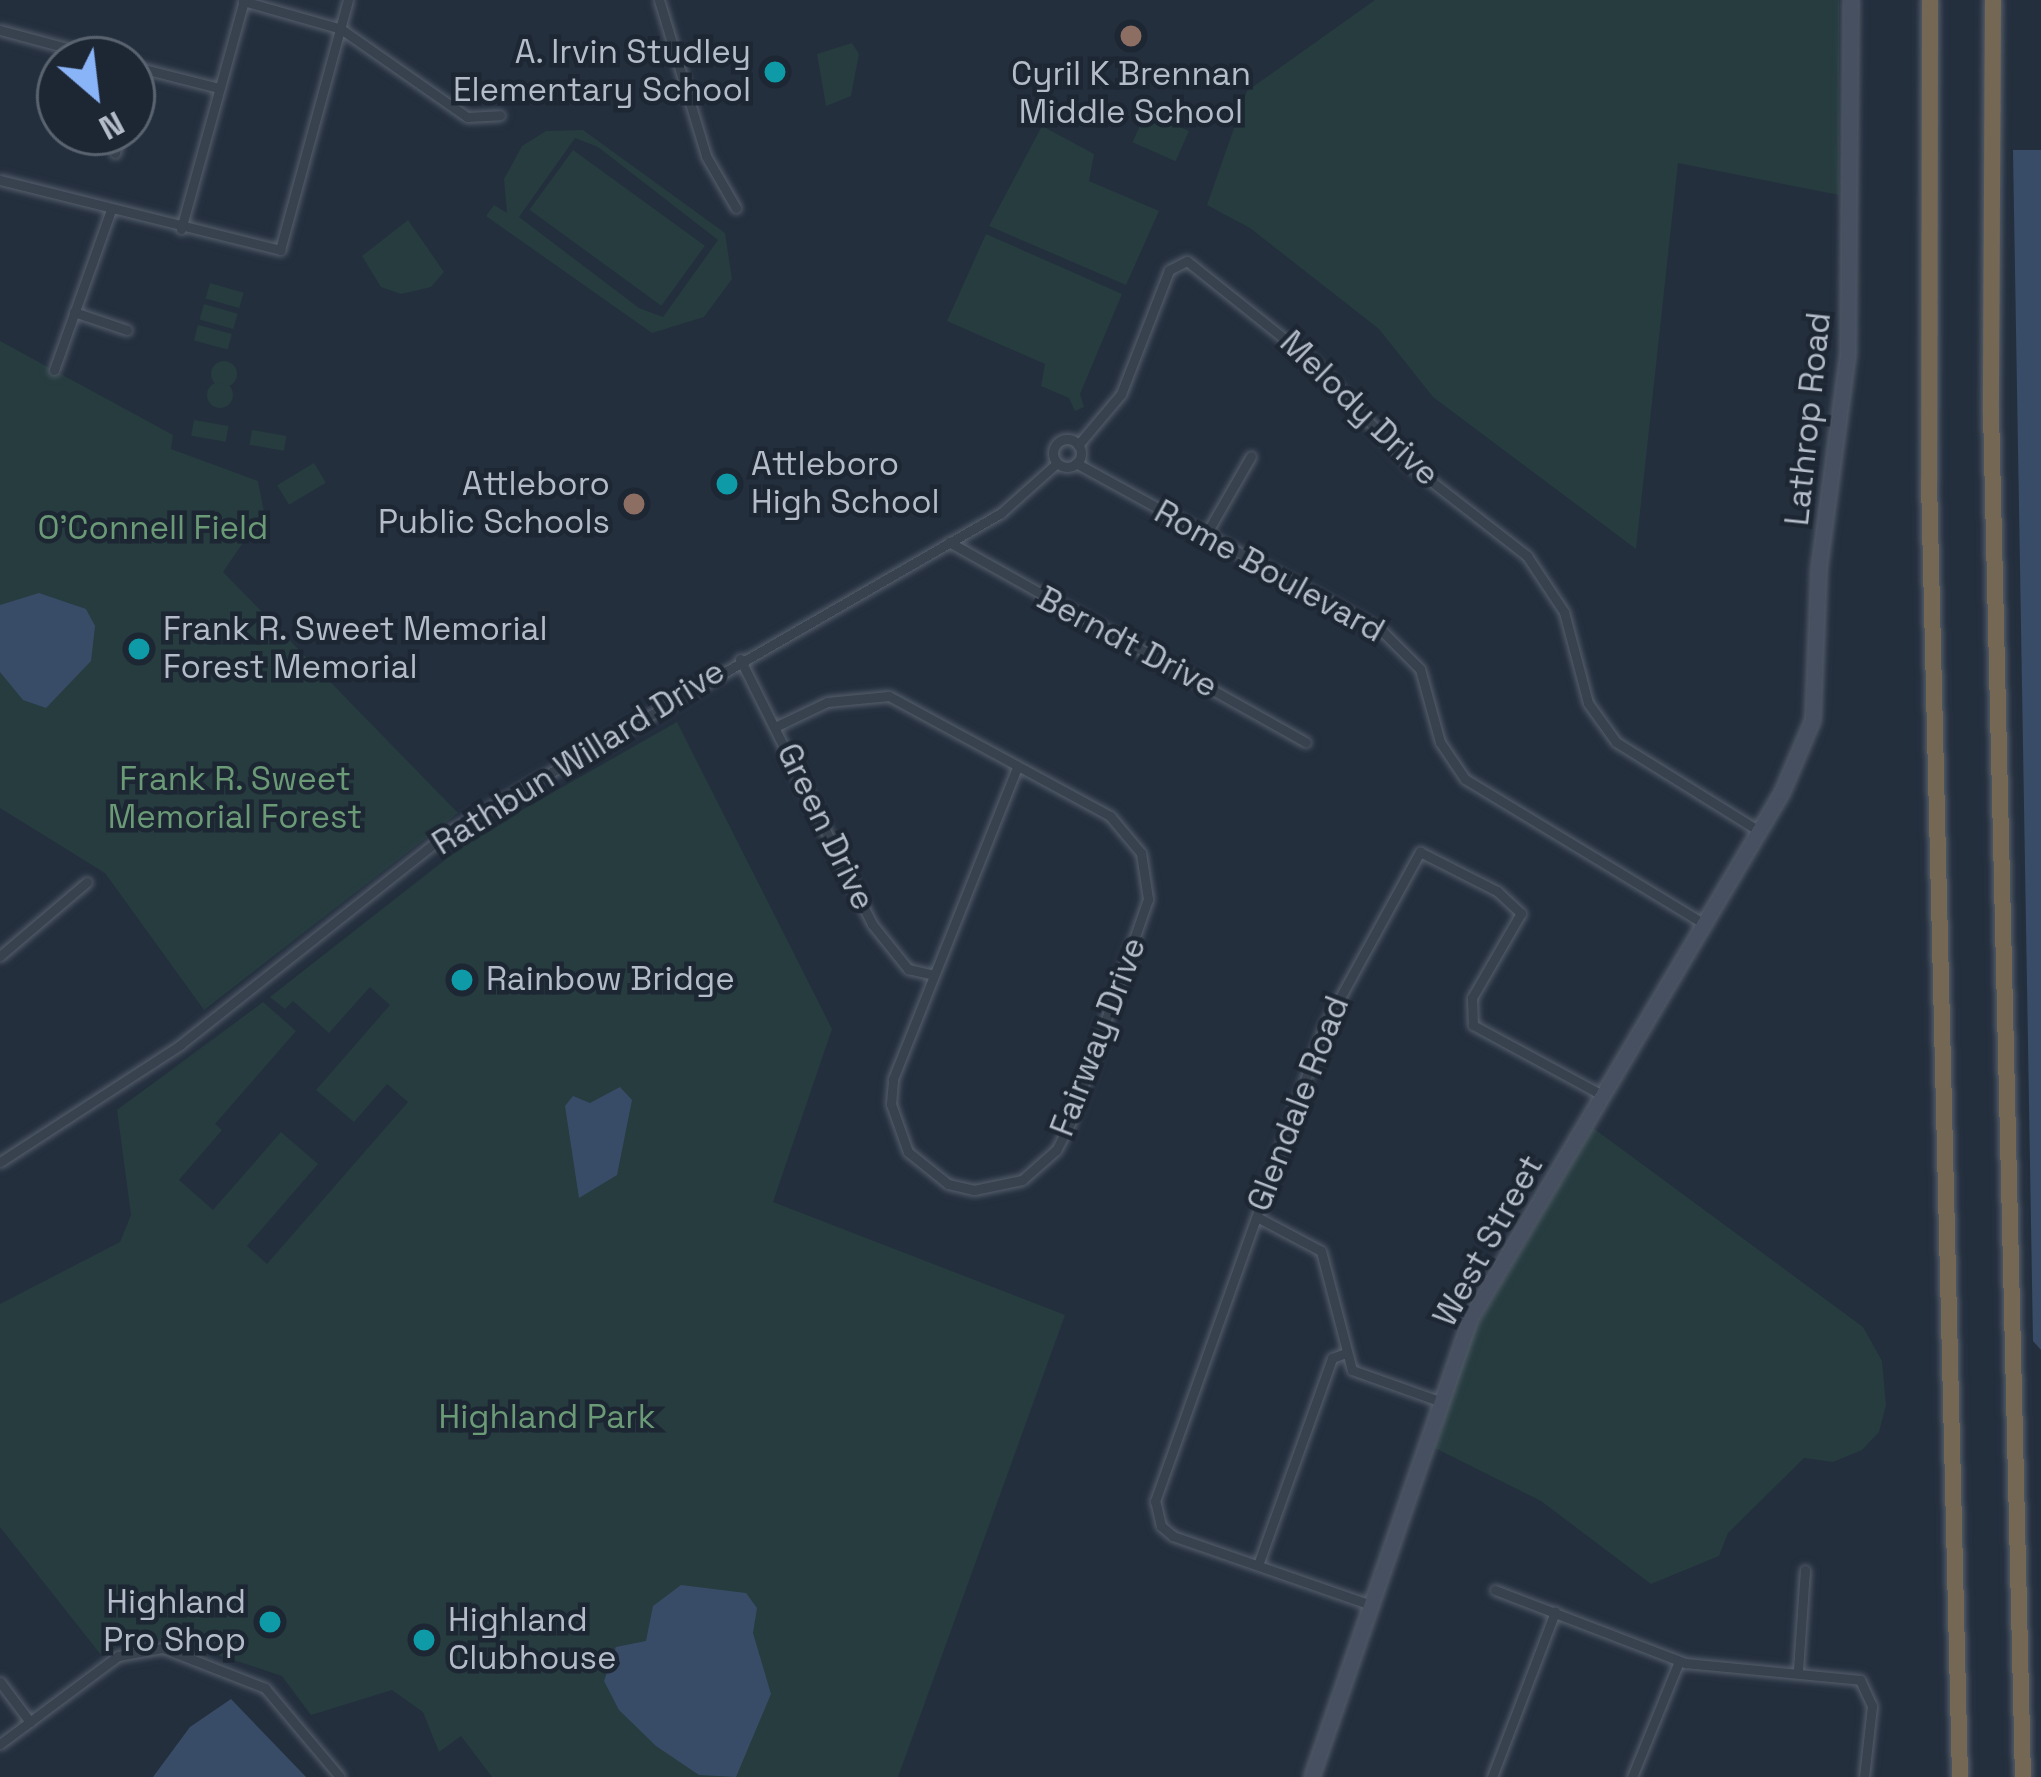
<!DOCTYPE html>
<html>
<head>
<meta charset="utf-8">
<style>
  body { margin:0 }
  #map { position:relative; width:2041px; height:1777px; overflow:hidden; background:#242f3e; font-family:"Space Grotesk",sans-serif }
  div>[style] { position:absolute }
  [style*='--x'] { left:calc(var(--x)*1px); top:calc(var(--y)*1px); width:calc(var(--w)*1px); rotate:calc(var(--a)*1deg) }
  .green>* { inset:0; background:#263c3f; transform-origin:0 0 }
  .round { border-radius:50% }
  .water>* { inset:0; background:#394c67 }
  .roads { filter:drop-shadow(0 0 3px #565f6c) drop-shadow(0 0 3px #565f6c) }
  .minor>* { height:9px; margin:-4.5px; padding:0 4.5px; transform-origin:4.5px; border-radius:4.5px; background:#38414e }
  .minor>.ring { margin:-4.5px; padding:0; box-sizing:content-box; background:none; border:9px solid #38414e; border-radius:50% }
  .secondary>* { height:14px; margin:-7px; padding:0 7px; transform-origin:7px; border-radius:7px; background:#465061 }
  .motorway>* { height:16px; margin:-8px; padding:0 8px; transform-origin:8px; border-radius:8px; background:#746855 }
  .dots>* { width:33px; height:33px; translate:-50% -50%; box-sizing:border-box; border:6px solid #1d2633; border-radius:50% }
  span { translate:-50% -50%; white-space:nowrap; text-align:center; line-height:1.15; -webkit-text-stroke:9px #1d2633; paint-order:stroke }
  .poi-label { font-size:33px; color:#b4bcc9 }
  .right { translate:-100% -50%; text-align:right }
  .left { translate:0 -50%; text-align:left }
  .street-label { font-size:33px; color:#b4bcc9 }
  .park-label { font-size:33px; color:#6b9a76 }
  .north { position:absolute; left:36px; top:36px; width:120px; height:120px; box-sizing:border-box; background:#1d2633; border:3px solid #59626f; border-radius:50%; rotate:152deg; font-size:33px; font-weight:700; line-height:48px; text-align:center; color:#b4bcc9 }
  .north::after { content:''; display:block; margin:auto; width:42px; height:54px; background:#8ab4f8; clip-path:polygon(50% 0,100% 100%,50% 72%,0 100%) }
</style>
</head>
<body>
<div id="map">
  <div class="green">
    <i style="clip-path:polygon(1375px 0,1839px 0,1839px 195px,1678px 163px,1636px 549px,1433px 397px,1379px 329px,1250px 228px,1207px 205px,1247px 91px)"></i>
    <i style="clip-path:polygon(852px 43px,859px 54px,851px 96px,826px 106px,817px 54px)"></i>
    <i style="left:1146px;top:112px;width:47px;height:33px;rotate:24deg"></i>
    <i style="clip-path:polygon(1042px 126px,1094px 154px,1089px 181px,1159px 211px,1126px 285px,989px 226px)"></i>
    <i style="clip-path:polygon(evenodd,583px 130px,725px 233px,732px 279px,704px 317px,652px 333px,486px 216px,494px 205px,507px 213px,504px 179px,522px 146px,546px 131px,583px 130px,575px 138px,598px 147px,718px 240px,663px 317px,639px 308px,519px 217px,575px 138px)"></i>
    <i style="left:573px;top:150px;width:163px;height:74px;rotate:36deg"></i>
    <i style="clip-path:polygon(408px 220px,444px 272px,431px 287px,401px 294px,381px 287px,362px 256px)"></i>
    <i style="clip-path:polygon(986px 234px,1122px 294px,1080px 394px,1084px 407px,1075px 411px,1069px 398px,1041px 386px,1045px 364px,947px 321px)"></i>
    <i style="left:210px;top:283px;width:35px;height:16px;rotate:16deg"></i>
    <i style="left:204px;top:304px;width:35px;height:16px;rotate:16deg"></i>
    <i style="left:198px;top:325px;width:35px;height:16px;rotate:15deg"></i>
    <i style="clip-path:polygon(0 341px,173px 435px,171px 449px,258px 481px,264px 512px,223px 572px,458px 813px,204px 1010px,105px 873px,0 808px)"></i>
    <i class="round" style="left:211px;top:361px;width:26px;height:26px"></i>
    <i class="round" style="left:207px;top:382px;width:26px;height:26px"></i>
    <i style="left:194px;top:420px;width:35px;height:16px;rotate:10deg"></i>
    <i style="left:252px;top:430px;width:35px;height:15px;rotate:10deg"></i>
    <i style="left:314px;top:463px;width:23px;height:43px;rotate:59deg"></i>
    <i style="clip-path:polygon(677px 722px,832px 1029px,773px 1202px,1065px 1315px,898px 1777px,492px 1777px,461px 1736px,439px 1752px,423px 1712px,392px 1690px,311px 1715px,282px 1676px,172px 1640px,130px 1638px,101px 1655px,0 1527px,0 1304px,120px 1242px,131px 1215px,117px 1110px,263px 1002px,296px 1031px,215px 1124px,222px 1130px,179px 1180px,213px 1210px,281px 1132px,318px 1164px,247px 1246px,267px 1264px,408px 1102px,387px 1084px,354px 1122px,316px 1090px,390px 1005px,370px 987px,329px 1033px,293px 1001px,285px 1009px,270px 997px,473px 838px)"></i>
    <i style="clip-path:polygon(1593px 1128px,1863px 1327px,1882px 1361px,1886px 1405px,1879px 1432px,1862px 1450px,1833px 1462px,1804px 1458px,1728px 1533px,1719px 1556px,1651px 1584px,1541px 1501px,1435px 1448px,1472px 1334px)"></i>
  </div>
  <div class="water">
    <i style="clip-path:polygon(2013px 150px,2041px 150px,2041px 1350px,2033px 1341px)"></i>
    <i style="clip-path:polygon(39px 593px,86px 609px,95px 626px,91px 661px,46px 708px,23px 700px,0 672px,0 605px)"></i>
    <i style="clip-path:polygon(620px 1087px,632px 1100px,617px 1175px,579px 1198px,565px 1106px,573px 1096px,590px 1103px)"></i>
    <i style="clip-path:polygon(681px 1585px,746px 1593px,757px 1608px,753px 1633px,771px 1694px,736px 1777px,699px 1775px,656px 1746px,619px 1710px,604px 1681px,616px 1647px,646px 1641px,653px 1606px)"></i>
    <i style="clip-path:polygon(231px 1699px,306px 1777px,153px 1777px,190px 1727px)"></i>
  </div>
  <div class="roads">
    <div class="minor">
      <i style="--x:659;--y:0;--w:163;--a:73.2"></i>
      <i style="--x:706;--y:156;--w:60;--a:60"></i>
      <i style="--x:243;--y:1;--w:102;--a:15.9"></i>
      <i style="--x:341;--y:29;--w:154;--a:34.9"></i>
      <i style="--x:467;--y:117;--w:33;--a:-3"></i>
      <i style="--x:0;--y:30;--w:115;--a:15.1"></i>
      <i style="--x:132;--y:66;--w:90;--a:14.2"></i>
      <i style="--x:115;--y:153;--w:22;--a:-77"></i>
      <i style="--x:0;--y:180;--w:289;--a:14"></i>
      <i style="--x:280;--y:250;--w:259;--a:-74.8"></i>
      <i style="--x:181;--y:229;--w:238;--a:-74.6"></i>
      <i style="--x:74;--y:312;--w:56;--a:18.8"></i>
      <i style="--x:54;--y:370;--w:170;--a:-70.4"></i>
      <i class="ring" style="left:1053px;top:439px;width:19px;height:19px"></i>
      <i style="--x:1078;--y:445;--w:67;--a:-49.9"></i>
      <i style="--x:1121;--y:394;--w:133;--a:-68.8"></i>
      <i style="--x:1169;--y:270;--w:20;--a:-27"></i>
      <i style="--x:1187;--y:261;--w:159;--a:38.6"></i>
      <i style="--x:1311;--y:360;--w:143;--a:46.7"></i>
      <i style="--x:1409;--y:464;--w:150;--a:37.9"></i>
      <i style="--x:1527;--y:556;--w:67;--a:56.5"></i>
      <i style="--x:1564;--y:612;--w:94;--a:75.2"></i>
      <i style="--x:1588;--y:703;--w:48;--a:54.3"></i>
      <i style="--x:1616;--y:742;--w:168;--a:31.9"></i>
      <i style="--x:1076;--y:463;--w:350;--a:28.8"></i>
      <i style="--x:1383;--y:632;--w:52;--a:45"></i>
      <i style="--x:1420;--y:669;--w:76;--a:74.7"></i>
      <i style="--x:1440;--y:742;--w:45;--a:56"></i>
      <i style="--x:1465;--y:779;--w:280;--a:31.2"></i>
      <i style="--x:1205;--y:536;--w:92;--a:-60.1"></i>
      <i style="--x:949;--y:542;--w:409;--a:29.3"></i>
      <i style="--x:740;--y:659;--w:296;--a:63.5"></i>
      <i style="--x:872;--y:924;--w:58;--a:51.3"></i>
      <i style="--x:908;--y:969;--w:23;--a:13"></i>
      <i style="--x:777;--y:726;--w:55;--a:-25.6"></i>
      <i style="--x:827;--y:702;--w:62;--a:-5.5"></i>
      <i style="--x:889;--y:696;--w:251;--a:28.5"></i>
      <i style="--x:1110;--y:816;--w:48;--a:50"></i>
      <i style="--x:1141;--y:853;--w:47;--a:81.3"></i>
      <i style="--x:1148;--y:899;--w:237;--a:109.2"></i>
      <i style="--x:1070;--y:1123;--w:30;--a:117"></i>
      <i style="--x:1056;--y:1150;--w:45;--a:138.6"></i>
      <i style="--x:1022;--y:1180;--w:49;--a:168.2"></i>
      <i style="--x:974;--y:1190;--w:27;--a:-167"></i>
      <i style="--x:948;--y:1184;--w:51;--a:-141.3"></i>
      <i style="--x:908;--y:1152;--w:51;--a:-109.5"></i>
      <i style="--x:891;--y:1104;--w:25;--a:-85"></i>
      <i style="--x:893;--y:1079;--w:335;--a:-68.3"></i>
      <i style="--x:0;--y:956;--w:114;--a:-40.4"></i>
      <i style="--x:0;--y:1162;--w:215;--a:-33"></i>
      <i style="--x:180;--y:1045;--w:348;--a:-38.4"></i>
      <i style="--x:453;--y:829;--w:633;--a:-29.97"></i>
      <i style="--x:1001;--y:513;--w:75;--a:-41.8"></i>
      <i style="--x:1257;--y:1217;--w:72;--a:28"></i>
      <i style="--x:1321;--y:1251;--w:123;--a:75.4"></i>
      <i style="--x:1352;--y:1370;--w:96;--a:19.6"></i>
      <i style="--x:1258;--y:1565;--w:220;--a:-70.3"></i>
      <i style="--x:1332;--y:1358;--w:15;--a:-20"></i>
      <i style="--x:1495;--y:1590;--w:204;--a:21"></i>
      <i style="--x:1685;--y:1663;--w:176;--a:5.5"></i>
      <i style="--x:1860;--y:1680;--w:29;--a:65"></i>
      <i style="--x:1872;--y:1706;--w:71;--a:96.4"></i>
      <i style="--x:1371;--y:1605;--w:210;--a:-160.8"></i>
      <i style="--x:1173;--y:1536;--w:16;--a:-140"></i>
      <i style="--x:1161;--y:1526;--w:26;--a:-103"></i>
      <i style="--x:1155;--y:1501;--w:503;--a:-70.38"></i>
      <i style="--x:1324;--y:1027;--w:200;--a:-61.3"></i>
      <i style="--x:1420;--y:852;--w:86;--a:26.9"></i>
      <i style="--x:1497;--y:891;--w:33;--a:43"></i>
      <i style="--x:1521;--y:913;--w:98;--a:120"></i>
      <i style="--x:1472;--y:998;--w:27;--a:88"></i>
      <i style="--x:1473;--y:1025;--w:147;--a:28.5"></i>
      <i style="--x:1798;--y:1670;--w:100;--a:-86"></i>
      <i style="--x:0;--y:1682;--w:50;--a:53.1"></i>
      <i style="--x:0;--y:1744;--w:147;--a:-36.7"></i>
      <i style="--x:118;--y:1656;--w:46;--a:-10.1"></i>
      <i style="--x:163;--y:1648;--w:110;--a:21.4"></i>
      <i style="--x:265;--y:1688;--w:116;--a:49.9"></i>
      <i style="--x:1492;--y:1777;--w:177;--a:-69.1"></i>
      <i style="--x:1632;--y:1777;--w:125;--a:-67.9"></i>
    </div>
    <div class="secondary">
      <i style="--x:1312;--y:1777;--w:484;--a:-70.9"></i>
      <i style="--x:1470;--y:1320;--w:612;--a:-59.37"></i>
      <i style="--x:1782;--y:793;--w:79;--a:-67"></i>
      <i style="--x:1813;--y:720;--w:151;--a:-87.7"></i>
      <i style="--x:1819;--y:569;--w:217;--a:-82.3"></i>
      <i style="--x:1848;--y:354;--w:354;--a:-89.5"></i>
    </div>
    <div class="motorway">
      <i style="--x:1930;--y:0;--w:481;--a:90.1"></i>
      <i style="--x:1929;--y:481;--w:1296;--a:88.63"></i>
      <i style="--x:1993;--y:0;--w:411;--a:90.3"></i>
      <i style="--x:1991;--y:411;--w:1366;--a:88.66"></i>
    </div>
  </div>
  <div class="dots">
    <i style="left:1131px;top:36px;background:#8d6e63"></i>
    <i style="left:775px;top:72px;background:#0f9aa8"></i>
    <i style="left:727px;top:484px;background:#0f9aa8"></i>
    <i style="left:634px;top:504px;background:#8d6e63"></i>
    <i style="left:139px;top:649px;background:#0f9aa8"></i>
    <i style="left:462px;top:980px;background:#0f9aa8"></i>
    <i style="left:270px;top:1622px;background:#0f9aa8"></i>
    <i style="left:424px;top:1640px;background:#0f9aa8"></i>
  </div>
  <div class="poi-label">
    <span class="right" style="left:751px;top:72px">A. Irvin Studley<br>Elementary School</span>
    <span style="left:1131px;top:94px">Cyril K Brennan<br>Middle School</span>
    <span class="left" style="left:751px;top:484px">Attleboro<br>High School</span>
    <span class="right" style="left:610px;top:504px">Attleboro<br>Public Schools</span>
    <span class="left" style="left:163px;top:649px">Frank R. Sweet Memorial<br>Forest Memorial</span>
    <span class="left" style="left:486px;top:980px">Rainbow Bridge</span>
    <span class="right" style="left:246px;top:1622px">Highland<br>Pro Shop</span>
    <span class="left" style="left:448px;top:1640px">Highland<br>Clubhouse</span>
  </div>
  <div class="street-label">
    <span style="left:1359px;top:409px;rotate:44deg">Melody Drive</span>
    <span style="left:1809px;top:419px;rotate:-84deg">Lathrop Road</span>
    <span style="left:1269px;top:572px;rotate:29deg">Rome Boulevard</span>
    <span style="left:1127px;top:643px;rotate:28deg">Berndt Drive</span>
    <span style="left:579px;top:758px;rotate:-32deg">Rathbun Willard Drive</span>
    <span style="left:825px;top:827px;rotate:64deg">Green Drive</span>
    <span style="left:1099px;top:1037px;rotate:-69deg">Fairway Drive</span>
    <span style="left:1299px;top:1104px;rotate:-69deg">Glendale Road</span>
    <span style="left:1489px;top:1241px;rotate:-61deg">West Street</span>
  </div>
  <div class="park-label">
    <span style="left:153px;top:529px">O'Connell Field</span>
    <span style="left:235px;top:799px">Frank R. Sweet<br>Memorial Forest</span>
    <span style="left:547px;top:1418px">Highland Park</span>
  </div>
  <div class="north">N</div>
</div>
</body>
</html>
